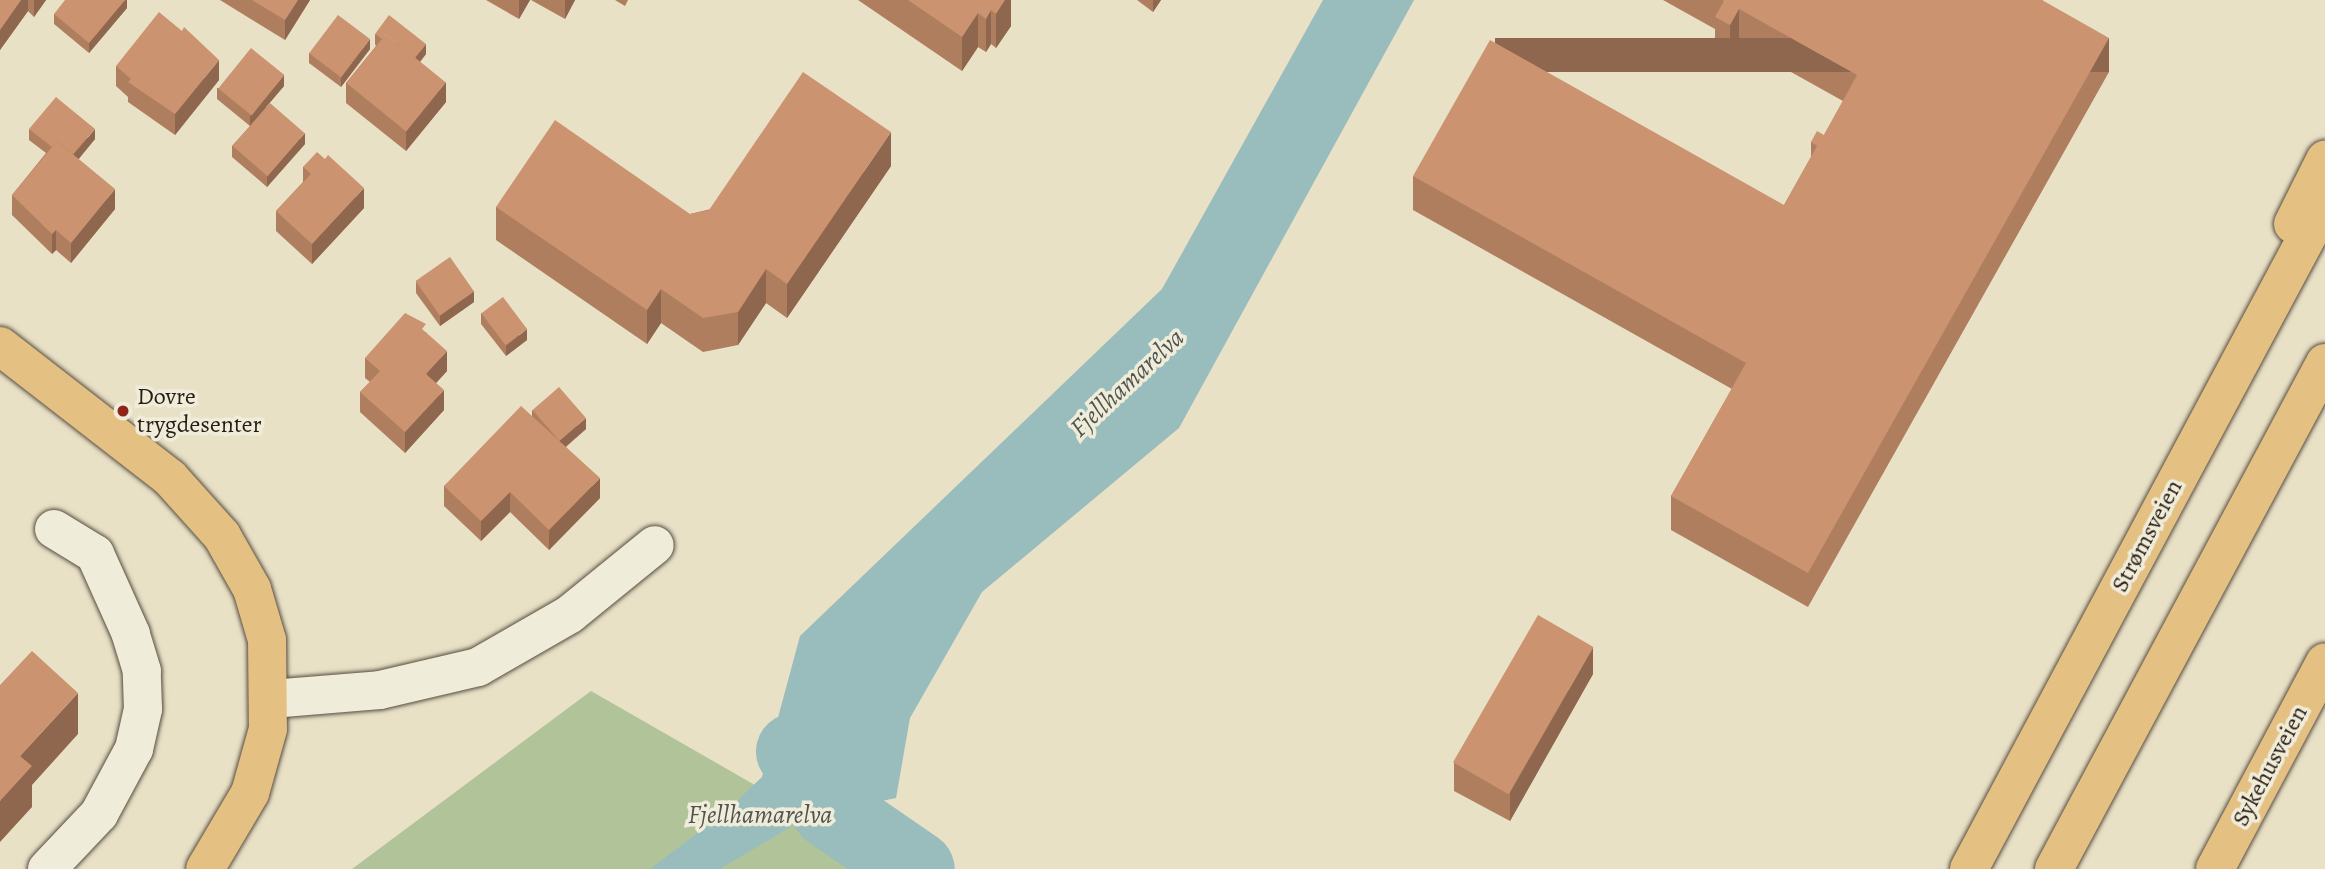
<!DOCTYPE html>
<html>
<head>
<meta charset="utf-8">
<style>
  body { margin:0 }
  #map { position:relative; width:2325px; height:869px; overflow:hidden; background:#e8e1c6; font-family:Alegreya,serif }
  div>[style] { position:absolute }
  [style*='--x'] { left:calc(var(--x)*1px); top:calc(var(--y)*1px); width:calc(var(--w)*1px); rotate:calc(var(--a)*1deg) }
  .green>* { inset:0; background:#b1c499 }
  .water>* { inset:0; background:#99bcbc }
  .river>* { height:77px; margin:-38.5px; padding:0 38.5px; transform-origin:38.5px; border-radius:38.5px; background:#99bcbc }
  .roads { filter:drop-shadow(0 0 2px #584d40) drop-shadow(0 0 2px #584d40) }
  .minor>* { height:38px; margin:-19px; padding:0 19px; transform-origin:19px; border-radius:19px; background:#f0ecda }
  .major>* { height:38px; margin:-19px; padding:0 19px; transform-origin:19px; border-radius:19px; background:#e4c083 }
  .highway>* { height:38px; margin:-19px; padding:0 19px; transform-origin:19px; border-radius:19px; background:#e4c083 }
  .wall>* { inset:0; background:#af7e5f }
  .shaded-wall>* { inset:0; background:#8e674e; transform-origin:0 0 }
  .building>* { inset:0; background:#cb936f; transform-origin:0 0 }
  .dots>* { width:19px; height:19px; translate:-50% -50%; box-sizing:border-box; border:4px solid #f0ecda; border-radius:50% }
  span { translate:-50% -50%; white-space:nowrap; text-align:center; line-height:1.15; -webkit-text-stroke:7px #f0ecda; paint-order:stroke }
  .poi-label { font-size:24px; color:#281c14 }
  .left { translate:0 -50%; text-align:left }
  .street-label { font-size:24px; color:#281c14 }
  .water-label { font-size:26px; color:#50544f; font-style:italic }
</style>
</head>
<body>
<div id="map">
  <div class="green">
    <i style="clip-path:polygon(591px 691px,809px 816px,830px 810px,945px 869px,352px 869px)"></i>
  </div>
  <div class="water">
    <i style="clip-path:polygon(1323px 0,1414px 0,1179px 428px,982px 592px,910px 718px,896px 798px,809px 816px,720px 869px,650px 869px,723px 814px,762px 777px,800px 636px,1162px 289px)"></i>
  </div>
  <div class="river">
    <i style="--x:794;--y:751;--w:69;--a:58.6"></i>
    <i style="--x:830;--y:810;--w:104;--a:34.5"></i>
  </div>
  <div class="roads">
    <div class="minor">
      <i style="--x:271;--y:699;--w:109;--a:-4.7"></i>
      <i style="--x:380;--y:690;--w:101;--a:-13.2"></i>
      <i style="--x:478;--y:667;--w:106;--a:-29.9"></i>
      <i style="--x:570;--y:614;--w:109;--a:-39.1"></i>
      <i style="--x:47;--y:869;--w:76;--a:-46.6"></i>
      <i style="--x:99;--y:814;--w:74;--a:-61.7"></i>
      <i style="--x:134;--y:749;--w:41;--a:-77.3"></i>
      <i style="--x:143;--y:709;--w:38;--a:-92"></i>
      <i style="--x:142;--y:671;--w:39;--a:-107"></i>
      <i style="--x:131;--y:634;--w:88;--a:-114.2"></i>
      <i style="--x:95;--y:554;--w:48;--a:-148.6"></i>
    </div>
    <div class="major">
      <i style="--x:0;--y:346;--w:215;--a:37.8"></i>
      <i style="--x:170;--y:478;--w:78;--a:48.1"></i>
      <i style="--x:222;--y:536;--w:61;--a:60.5"></i>
      <i style="--x:252;--y:589;--w:53;--a:73.6"></i>
      <i style="--x:267;--y:640;--w:89;--a:89.4"></i>
      <i style="--x:268;--y:729;--w:66;--a:105.7"></i>
      <i style="--x:250;--y:793;--w:88;--a:120.6"></i>
      <i style="--x:2215;--y:869;--w:234;--a:-62"></i>
    </div>
    <div class="highway">
      <i style="--x:2293;--y:224;--w:72;--a:-63.4"></i>
      <i style="--x:1969;--y:869;--w:755;--a:-61.87"></i>
      <i style="--x:2054;--y:869;--w:574;--a:-61.83"></i>
    </div>
  </div>
  <div class="wall">
    <i style="clip-path:polygon(0 0,46px 0,34px 17px,28px 11px,0 50px)"></i>
    <i style="clip-path:polygon(127px 0,127px 8px,89px 53px,54px 24px,54px 14px)"></i>
    <i style="clip-path:polygon(220px 0,310px 0,285px 40px)"></i>
    <i style="clip-path:polygon(486px 0,530px 0,519px 19px)"></i>
    <i style="clip-path:polygon(531px 0,575px 0,565px 19px)"></i>
    <i style="clip-path:polygon(615px 0,628px 0,625px 6px)"></i>
    <i style="clip-path:polygon(858px 0,1011px 0,1011px 26px,996px 48px,991px 44px,986px 52px,978px 47px,962px 71px)"></i>
    <i style="clip-path:polygon(1137px 0,1161px 0,1153px 12px)"></i>
    <i style="clip-path:polygon(1663px 0,2042px 0,2109px 72px,1808px 607px,1671px 530px,1671px 496px,1732px 389px,1413px 210px,1413px 176px,1784px 205px,1811px 157px,1811px 142px,1824px 135px,1843px 101px,1739px 43px,1730px 59px,1715px 50px,1715px 29px)"></i>
    <i style="clip-path:polygon(375px 34px,426px 54px,420px 62px,446px 102px,406px 151px,346px 103px,346px 83px,376px 46px,375px 44px)"></i>
    <i style="clip-path:polygon(370px 49px,341px 87px,309px 63px,309px 53px)"></i>
    <i style="clip-path:polygon(116px 66px,219px 80px,175px 135px,128px 102px,128px 97px,116px 86px)"></i>
    <i style="clip-path:polygon(284px 86px,266px 107px,305px 144px,267px 187px,232px 157px,232px 146px,250px 126px,217px 99px,217px 88px)"></i>
    <i style="clip-path:polygon(29px 129px,95px 139px,78px 159px,115px 209px,71px 263px,56px 250px,52px 254px,12px 215px,12px 195px,46px 153px,29px 140px)"></i>
    <i style="clip-path:polygon(325px 159px,364px 208px,312px 264px,276px 231px,276px 211px,303px 182px,303px 167px)"></i>
    <i style="clip-path:polygon(891px 166px,787px 318px,766px 303px,738px 345px,703px 352px,661px 323px,647px 344px,496px 240px,496px 207px,690px 214px)"></i>
    <i style="clip-path:polygon(416px 282px,474px 302px,440px 326px,416px 293px)"></i>
    <i style="clip-path:polygon(481px 313px,527px 340px,506px 356px,481px 324px)"></i>
    <i style="clip-path:polygon(426px 332px,447px 371px,436px 383px,444px 410px,405px 453px,360px 412px,360px 392px,370px 382px,365px 378px,365px 358px)"></i>
    <i style="clip-path:polygon(532px 410px,586px 429px,566px 447px,600px 498px,549px 550px,510px 512px,481px 541px,444px 506px,444px 486px,532px 416px)"></i>
    <i style="clip-path:polygon(1593px 674px,1510px 821px,1454px 791px,1454px 763px)"></i>
  </div>
  <div class="shaded-wall">
    <i style="clip-path:polygon(21px 0,28px 0,28px 11px,0 50px,0 30px)"></i>
    <i style="clip-path:polygon(34px 0,46px 0,34px 17px)"></i>
    <i style="clip-path:polygon(125px 0,127px 0,127px 8px,89px 53px,89px 43px)"></i>
    <i style="clip-path:polygon(298px 0,310px 0,285px 40px,285px 20px)"></i>
    <i style="clip-path:polygon(519px 0,530px 0,519px 19px)"></i>
    <i style="clip-path:polygon(565px 0,575px 0,565px 19px)"></i>
    <i style="clip-path:polygon(998px 0,1011px 0,1011px 26px,996px 48px,996px 14px)"></i>
    <i style="clip-path:polygon(1154px 0,1161px 0,1153px 12px,1153px 1px)"></i>
    <i style="clip-path:polygon(1739px 9px,1739px 43px,1730px 59px,1730px 25px)"></i>
    <i style="clip-path:polygon(991px 10px,991px 44px,986px 52px,986px 19px)"></i>
    <i style="clip-path:polygon(978px 13px,978px 47px,962px 71px,962px 37px)"></i>
    <i style="left:2109px;top:38px;width:34px;height:614px;rotate:90deg"></i>
    <i style="clip-path:polygon(370px 39px,370px 49px,341px 87px,341px 77px)"></i>
    <i style="clip-path:polygon(426px 44px,426px 54px,411px 73px,411px 62px)"></i>
    <i style="clip-path:polygon(219px 60px,219px 80px,175px 135px,175px 114px)"></i>
    <i style="clip-path:polygon(284px 75px,284px 86px,250px 126px,250px 116px)"></i>
    <i style="clip-path:polygon(446px 82px,446px 102px,406px 151px,406px 131px)"></i>
    <i style="clip-path:polygon(95px 129px,95px 139px,69px 171px,69px 160px)"></i>
    <i style="clip-path:polygon(891px 132px,891px 166px,787px 318px,787px 284px)"></i>
    <i style="clip-path:polygon(305px 133px,305px 144px,267px 187px,267px 177px)"></i>
    <i style="clip-path:polygon(364px 188px,364px 208px,312px 264px,312px 244px)"></i>
    <i style="clip-path:polygon(115px 189px,115px 209px,71px 263px,71px 243px)"></i>
    <i style="clip-path:polygon(56px 230px,56px 250px,52px 254px,52px 234px)"></i>
    <i style="clip-path:polygon(766px 269px,766px 303px,738px 345px,738px 312px)"></i>
    <i style="clip-path:polygon(661px 289px,661px 323px,647px 344px,647px 310px)"></i>
    <i style="clip-path:polygon(474px 291px,474px 302px,440px 326px,440px 316px)"></i>
    <i style="clip-path:polygon(527px 329px,527px 340px,506px 356px,506px 346px)"></i>
    <i style="clip-path:polygon(447px 351px,447px 371px,426px 394px,426px 374px)"></i>
    <i style="clip-path:polygon(444px 390px,444px 410px,405px 453px,405px 432px)"></i>
    <i style="clip-path:polygon(586px 418px,586px 429px,559px 452px,559px 441px)"></i>
    <i style="clip-path:polygon(600px 478px,600px 498px,549px 550px,549px 530px)"></i>
    <i style="clip-path:polygon(510px 492px,510px 512px,481px 541px,481px 521px)"></i>
    <i style="clip-path:polygon(1593px 647px,1593px 674px,1510px 821px,1510px 793px)"></i>
    <i style="clip-path:polygon(78px 693px,78px 734px,32px 785px,32px 807px,0 842px,0 801px,20px 756px)"></i>
  </div>
  <div class="building">
    <i style="clip-path:polygon(0 0,21px 0,0 30px)"></i>
    <i style="clip-path:polygon(65px 0,125px 0,89px 43px,54px 14px)"></i>
    <i style="clip-path:polygon(252px 0,298px 0,285px 20px)"></i>
    <i style="clip-path:polygon(908px 0,1005px 0,996px 14px,991px 10px,986px 19px,978px 13px,962px 37px)"></i>
    <i style="clip-path:polygon(1722px 0,2042px 0,2109px 38px,1808px 573px,1671px 496px,1746px 363px,1413px 176px,1490px 40px,1784px 205px,1817px 146px,1811px 142px,1817px 131px,1824px 135px,1857px 75px,1739px 9px,1730px 25px,1715px 17px,1724px 1px)"></i>
    <i style="clip-path:polygon(159px 12px,182px 31px,184px 27px,219px 60px,175px 114px,128px 82px,131px 79px,116px 66px)"></i>
    <i style="left:338px;top:15px;width:40px;height:48px;rotate:37deg"></i>
    <i style="clip-path:polygon(389px 15px,426px 44px,415px 58px,386px 34px,382px 39px,375px 34px)"></i>
    <i style="left:386px;top:34px;width:77px;height:63px;rotate:39deg"></i>
    <i style="left:251px;top:48px;width:43px;height:52px;rotate:39deg"></i>
    <i style="clip-path:polygon(803px 72px,891px 132px,787px 284px,766px 269px,738px 312px,703px 318px,661px 289px,647px 310px,496px 207px,555px 120px,690px 214px,709px 210px)"></i>
    <i style="clip-path:polygon(56px 97px,95px 129px,73px 154px,57px 141px,52px 147px,29px 129px)"></i>
    <i style="left:270px;top:103px;width:46px;height:57px;rotate:41deg"></i>
    <i style="clip-path:polygon(57px 141px,115px 189px,71px 243px,56px 230px,52px 234px,12px 195px)"></i>
    <i style="clip-path:polygon(317px 152px,325px 159px,328px 155px,364px 188px,312px 244px,276px 211px,311px 174px,303px 167px)"></i>
    <i style="left:450px;top:257px;width:42px;height:42px;rotate:55deg"></i>
    <i style="left:503px;top:297px;width:40px;height:27px;rotate:53deg"></i>
    <i style="clip-path:polygon(405px 313px,426px 324px,422px 329px,447px 351px,426px 374px,444px 390px,405px 432px,360px 392px,380px 371px,365px 358px)"></i>
    <i style="left:559px;top:387px;width:41px;height:35px;rotate:49deg"></i>
    <i style="clip-path:polygon(521px 406px,600px 478px,549px 530px,510px 492px,481px 521px,444px 486px)"></i>
    <i style="left:1538px;top:615px;width:64px;height:170px;rotate:30deg"></i>
    <i style="clip-path:polygon(32px 651px,78px 693px,20px 756px,32px 766px,0 801px,0 685px)"></i>
  </div>
  <div class="dots">
    <i style="left:123px;top:411px;background:#8f2418"></i>
  </div>
  <div class="poi-label">
    <span class="left" style="left:137px;top:411px">Dovre<br>trygdesenter</span>
  </div>
  <div class="street-label">
    <span style="left:2147px;top:536px;rotate:-62deg">Strømsveien</span>
    <span style="left:2270px;top:766px;rotate:-62deg">Sykehusveien</span>
  </div>
  <div class="water-label">
    <span style="left:1127px;top:383px;rotate:-43deg">Fjellhamarelva</span>
    <span style="left:760px;top:815px">Fjellhamarelva</span>
  </div>
</div>
</body>
</html>
